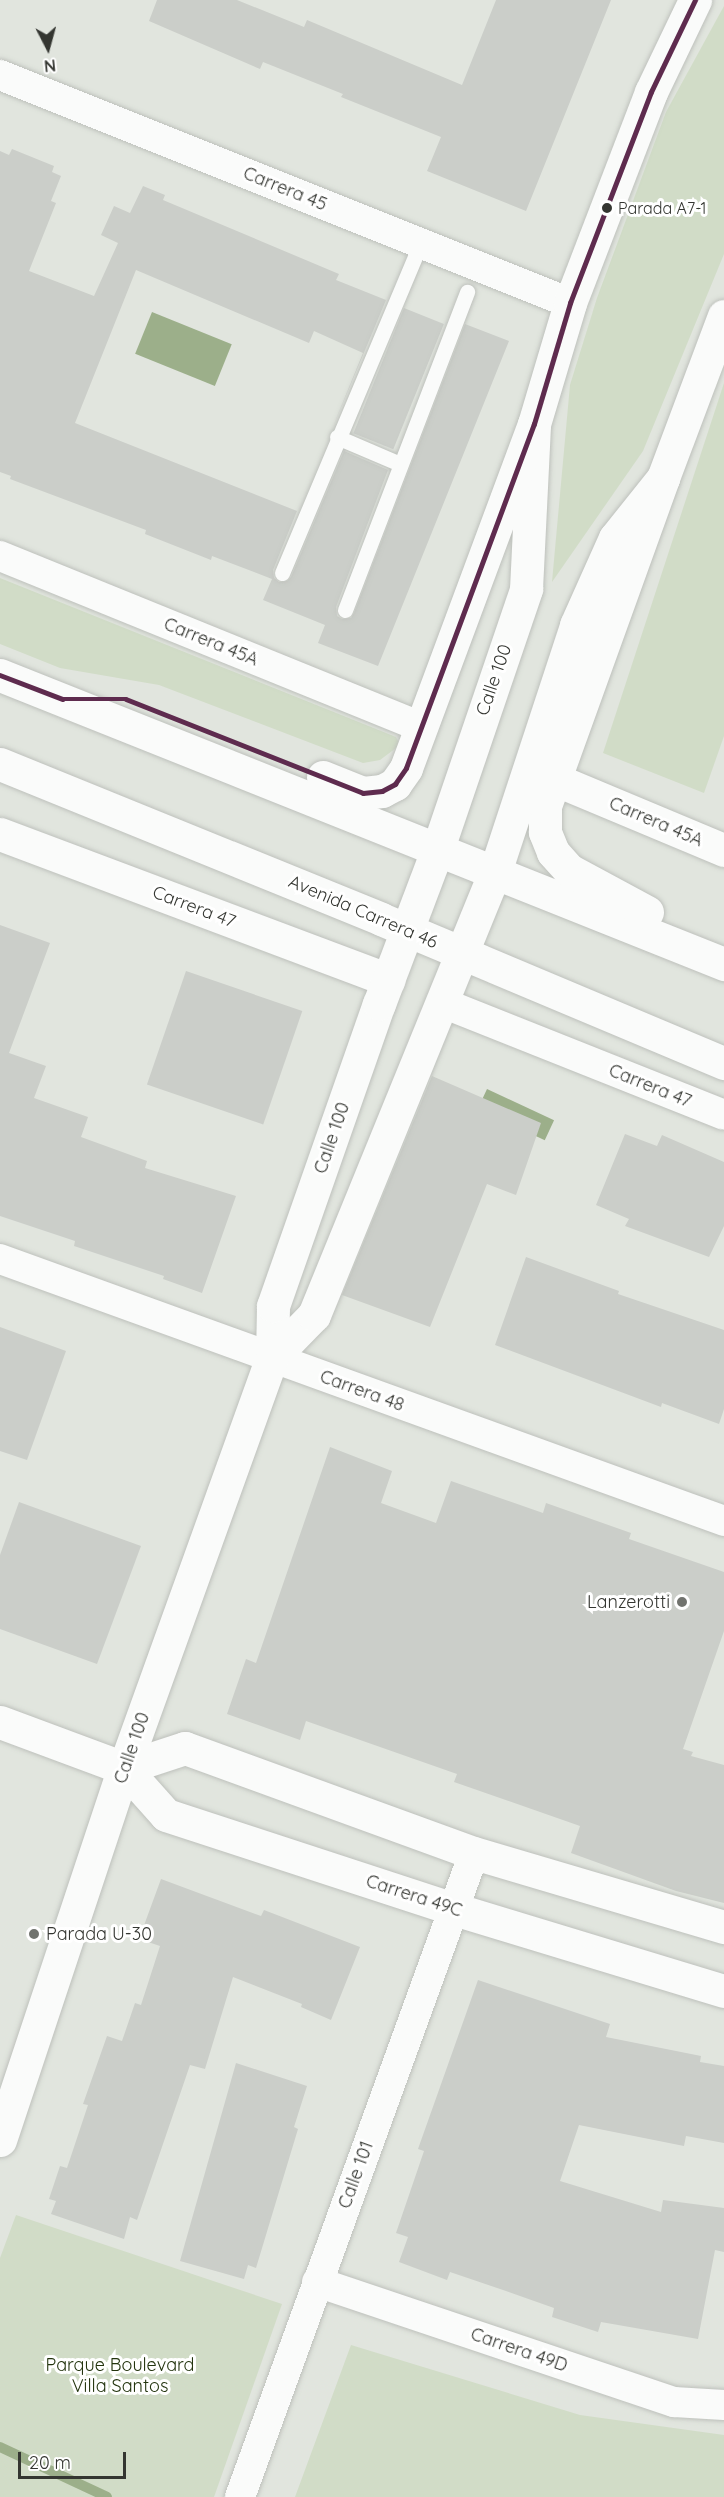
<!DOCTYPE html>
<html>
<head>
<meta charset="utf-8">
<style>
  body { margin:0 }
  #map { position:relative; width:724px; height:2497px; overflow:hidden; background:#e1e5de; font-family:Quicksand,sans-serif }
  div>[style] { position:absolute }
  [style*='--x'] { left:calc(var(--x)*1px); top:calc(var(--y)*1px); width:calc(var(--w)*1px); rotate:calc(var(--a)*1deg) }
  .green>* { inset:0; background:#d1dcc7 }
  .water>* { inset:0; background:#9caf8a; transform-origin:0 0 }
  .stream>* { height:10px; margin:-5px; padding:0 5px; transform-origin:5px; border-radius:5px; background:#9caf8a }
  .building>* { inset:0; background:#cbcec9; transform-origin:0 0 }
  .roads { filter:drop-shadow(0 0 2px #bec1bc) drop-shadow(0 0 2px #bec1bc) }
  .lane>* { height:15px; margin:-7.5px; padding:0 7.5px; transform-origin:7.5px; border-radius:7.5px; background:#fafbfa }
  .street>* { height:30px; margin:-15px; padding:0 15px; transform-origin:15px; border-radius:15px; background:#fafbfa }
  .secondary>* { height:33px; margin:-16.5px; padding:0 16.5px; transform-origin:16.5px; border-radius:16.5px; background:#fafbfa }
  .primary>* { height:33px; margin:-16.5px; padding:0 16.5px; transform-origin:16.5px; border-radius:16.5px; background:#fafbfa }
  .bus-1>* { height:4.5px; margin:-2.25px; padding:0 2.25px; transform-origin:2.25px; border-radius:2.25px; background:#5e2b4e }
  .dots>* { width:16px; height:16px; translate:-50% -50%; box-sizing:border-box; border:3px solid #fff; border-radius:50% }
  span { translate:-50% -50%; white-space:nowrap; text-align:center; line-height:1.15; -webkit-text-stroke:6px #fff; paint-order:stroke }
  .bus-label { font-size:16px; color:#343631 }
  .left { translate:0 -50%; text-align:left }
  .street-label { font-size:18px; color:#343631 }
  .poi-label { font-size:18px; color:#343631 }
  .right { translate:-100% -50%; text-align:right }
  .park-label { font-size:18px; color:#23340e }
  .north { position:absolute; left:18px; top:18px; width:60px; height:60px; -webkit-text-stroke:4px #fff; paint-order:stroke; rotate:174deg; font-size:16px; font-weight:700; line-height:24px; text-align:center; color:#343631 }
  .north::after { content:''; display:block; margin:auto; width:21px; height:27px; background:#343631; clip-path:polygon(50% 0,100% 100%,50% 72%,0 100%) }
  .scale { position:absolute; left:18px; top:2452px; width:108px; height:27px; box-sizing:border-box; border:3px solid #343631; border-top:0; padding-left:8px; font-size:18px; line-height:21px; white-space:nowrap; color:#343631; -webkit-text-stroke:4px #fff; paint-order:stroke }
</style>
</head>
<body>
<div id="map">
  <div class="green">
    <i style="clip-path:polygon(724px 6px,724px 254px,643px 451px,552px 582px,570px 385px,597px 298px,666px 112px)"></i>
    <i style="clip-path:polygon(724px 383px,724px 736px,704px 793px,603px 753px)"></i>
    <i style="clip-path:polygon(0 578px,396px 737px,400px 745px,380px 760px,363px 763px,159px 685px,60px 668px,0 644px)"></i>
    <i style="clip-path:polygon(16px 2215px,282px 2304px,214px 2497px,0 2497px,0 2258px)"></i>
    <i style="clip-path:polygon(351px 2345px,580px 2415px,724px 2435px,724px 2497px,295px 2497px)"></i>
  </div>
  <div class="water">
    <i style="left:152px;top:312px;width:86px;height:45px;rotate:22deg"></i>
    <i style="left:487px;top:1089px;width:74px;height:22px;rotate:25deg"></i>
  </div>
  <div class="stream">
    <i style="--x:0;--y:2447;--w:118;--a:25"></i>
  </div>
  <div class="building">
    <i style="clip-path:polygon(157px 0,237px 0,304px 27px,307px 20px,462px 85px,496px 0,611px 0,526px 211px,427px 171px,441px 137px,341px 97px,343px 94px,263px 62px,260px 69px,149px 21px)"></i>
    <i style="clip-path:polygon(12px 149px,54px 166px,52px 172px,61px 176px,51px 201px,56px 203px,29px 271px,94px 296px,118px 243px,101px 235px,114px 206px,130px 213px,143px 186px,165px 195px,163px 200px,339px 274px,336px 280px,386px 300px,332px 429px,363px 353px,314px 331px,309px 343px,136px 270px,75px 423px,297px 511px,273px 570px,274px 578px,279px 582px,287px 581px,291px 577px,344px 451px,388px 470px,336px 607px,337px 616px,342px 619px,351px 618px,354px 613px,465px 324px,509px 341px,378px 666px,318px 643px,325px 625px,263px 600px,272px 579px,212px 556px,211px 560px,145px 534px,146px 530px,10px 479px,11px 476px,0 472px,0 151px,9px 155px)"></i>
    <i style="left:404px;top:308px;width:43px;height:135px;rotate:22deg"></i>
    <i style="clip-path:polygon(0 925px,50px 943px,9px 1053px,46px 1066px,34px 1098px,88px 1117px,81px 1137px,147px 1161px,145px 1168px,236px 1196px,202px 1293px,163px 1279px,164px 1276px,74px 1246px,75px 1241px,0 1216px)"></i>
    <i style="left:186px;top:971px;width:123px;height:120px;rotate:19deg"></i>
    <i style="clip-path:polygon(432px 1076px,541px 1123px,516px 1195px,487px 1184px,430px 1327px,342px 1295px)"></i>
    <i style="clip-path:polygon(625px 1134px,657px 1146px,662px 1135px,724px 1162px,724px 1226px,709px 1257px,625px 1226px,629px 1219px,596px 1205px)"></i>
    <i style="clip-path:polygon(526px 1257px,619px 1291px,618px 1294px,724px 1330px,724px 1409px,719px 1424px,662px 1403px,661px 1407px,495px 1345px)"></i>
    <i style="clip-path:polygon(0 1327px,66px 1351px,27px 1460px,0 1451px)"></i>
    <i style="clip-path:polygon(330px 1447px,392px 1471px,381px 1503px,436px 1523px,451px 1481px,543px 1513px,546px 1503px,631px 1533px,629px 1539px,724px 1572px,724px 1631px,683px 1749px,693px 1752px,691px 1756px,724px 1765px,724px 1903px,676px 1891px,571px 1853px,580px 1826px,454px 1782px,457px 1774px,306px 1721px,300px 1740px,227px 1714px,246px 1659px,256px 1663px)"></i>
    <i style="clip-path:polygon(19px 1502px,141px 1546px,97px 1664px,0 1629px,0 1555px)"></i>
    <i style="clip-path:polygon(161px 1879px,261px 1916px,264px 1910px,360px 1947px,331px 2020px,301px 2007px,302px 2004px,233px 1977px,205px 2069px,190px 2065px,137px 2220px,130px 2217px,124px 2239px,51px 2214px,56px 2201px,49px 2199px,60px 2166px,67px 2168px,88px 2105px,83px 2104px,107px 2036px,122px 2041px,135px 2003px,141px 2005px,160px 1946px,139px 1939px)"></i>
    <i style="clip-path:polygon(478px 1980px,610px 2024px,606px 2037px,701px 2056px,700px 2062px,724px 2066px,724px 2143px,686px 2136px,684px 2146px,579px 2125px,560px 2181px,661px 2212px,663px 2200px,724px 2208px,724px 2252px,715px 2250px,698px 2339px,601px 2322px,598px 2332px,552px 2317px,554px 2308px,506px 2291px,450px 2272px,447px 2280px,399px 2262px,408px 2237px,396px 2233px,424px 2151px,418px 2149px)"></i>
    <i style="clip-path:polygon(236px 2063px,307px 2086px,294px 2127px,298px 2129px,256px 2268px,248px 2265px,244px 2279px,180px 2261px)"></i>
  </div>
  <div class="roads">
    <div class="lane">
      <i style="--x:337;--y:437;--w:69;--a:23.2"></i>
      <i style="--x:282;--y:573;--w:358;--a:-67.2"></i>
      <i style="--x:345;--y:610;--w:341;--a:-69"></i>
    </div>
    <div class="street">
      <i style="--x:0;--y:75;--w:614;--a:21.8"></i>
      <i style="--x:0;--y:556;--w:454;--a:22.1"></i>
      <i style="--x:443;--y:1003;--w:302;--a:21.7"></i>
      <i style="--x:0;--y:1259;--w:770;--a:19.89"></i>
      <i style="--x:317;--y:2282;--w:377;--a:18.6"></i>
      <i style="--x:674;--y:2402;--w:50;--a:3.4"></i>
      <i style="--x:240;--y:2497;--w:685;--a:-70.03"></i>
    </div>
    <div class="secondary">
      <i style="--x:554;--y:779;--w:184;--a:22.7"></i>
      <i style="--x:0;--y:834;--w:415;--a:20.6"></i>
      <i style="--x:272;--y:1358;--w:60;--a:-45.7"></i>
      <i style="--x:314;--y:1315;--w:479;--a:-67.8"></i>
      <i style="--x:495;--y:872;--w:260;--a:-71.8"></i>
      <i style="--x:576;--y:625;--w:95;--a:-65.9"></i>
      <i style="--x:615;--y:538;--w:77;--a:-51.3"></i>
      <i style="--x:663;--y:478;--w:173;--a:-69.4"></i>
      <i style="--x:0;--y:1722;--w:132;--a:20.4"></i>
      <i style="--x:124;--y:1768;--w:63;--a:48.2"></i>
      <i style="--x:166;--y:1815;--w:303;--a:18.1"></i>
      <i style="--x:454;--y:1909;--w:282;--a:16.9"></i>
      <i style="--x:124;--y:1768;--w:64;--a:-18.2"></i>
      <i style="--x:185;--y:1748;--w:307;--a:20"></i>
      <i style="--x:474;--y:1853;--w:261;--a:16.5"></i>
      <i style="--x:0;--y:2140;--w:392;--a:-71.6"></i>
      <i style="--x:124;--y:1768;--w:436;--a:-70.2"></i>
      <i style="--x:272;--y:1358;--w:52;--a:-88.9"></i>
      <i style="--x:273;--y:1306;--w:320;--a:-70.7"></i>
      <i style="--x:379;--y:1004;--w:167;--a:-69.3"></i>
      <i style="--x:438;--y:848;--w:274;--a:-71.2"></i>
      <i style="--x:526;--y:589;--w:165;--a:-87.2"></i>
      <i style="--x:534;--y:424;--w:126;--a:-73.4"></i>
      <i style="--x:570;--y:303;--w:226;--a:-69"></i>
      <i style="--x:651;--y:92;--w:102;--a:-64.4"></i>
    </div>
    <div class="primary">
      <i style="--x:0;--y:675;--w:780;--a:21.76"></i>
      <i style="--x:0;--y:764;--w:411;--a:22.1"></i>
      <i style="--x:381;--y:919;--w:372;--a:22.8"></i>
      <i style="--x:323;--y:777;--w:43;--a:21.8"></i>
      <i style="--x:363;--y:793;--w:19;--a:-6"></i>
      <i style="--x:382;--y:791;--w:15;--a:-28"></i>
      <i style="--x:395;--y:784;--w:19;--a:-55"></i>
      <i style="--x:406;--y:768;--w:367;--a:-69.6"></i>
      <i style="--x:647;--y:912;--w:89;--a:-151.7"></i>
      <i style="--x:569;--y:870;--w:24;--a:-132"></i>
      <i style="--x:553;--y:852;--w:22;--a:-112"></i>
      <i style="--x:545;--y:832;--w:26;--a:-90"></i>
      <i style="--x:545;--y:806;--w:349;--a:-70.2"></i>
    </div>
  </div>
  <div class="bus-1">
    <i style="--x:0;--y:675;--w:67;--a:20.9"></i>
    <i style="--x:63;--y:699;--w:63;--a:0"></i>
    <i style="--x:126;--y:699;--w:255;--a:21.6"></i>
    <i style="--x:363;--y:793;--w:19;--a:-6"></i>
    <i style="--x:382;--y:791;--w:15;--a:-28"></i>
    <i style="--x:395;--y:784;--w:19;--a:-55"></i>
    <i style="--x:406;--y:768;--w:367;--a:-69.6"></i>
    <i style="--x:534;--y:424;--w:126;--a:-73.4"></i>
    <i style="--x:570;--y:303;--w:226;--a:-69"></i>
    <i style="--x:651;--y:92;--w:102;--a:-64.4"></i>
  </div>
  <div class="dots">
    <i style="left:607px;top:208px;background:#343631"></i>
    <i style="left:682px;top:1602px;background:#71736e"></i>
    <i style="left:34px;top:1934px;background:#71736e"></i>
  </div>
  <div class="bus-label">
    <span class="left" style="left:618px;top:208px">Parada A7-1</span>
  </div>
  <div class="street-label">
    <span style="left:285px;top:189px;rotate:22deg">Carrera 45</span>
    <span style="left:211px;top:642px;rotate:22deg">Carrera 45A</span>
    <span style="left:494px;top:680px;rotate:-71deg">Calle 100</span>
    <span style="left:656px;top:822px;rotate:23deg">Carrera 45A</span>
    <span style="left:194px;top:907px;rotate:21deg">Carrera 47</span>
    <span style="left:363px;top:912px;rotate:23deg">Avenida Carrera 46</span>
    <span style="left:650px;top:1086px;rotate:22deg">Carrera 47</span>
    <span style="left:332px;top:1138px;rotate:-71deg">Calle 100</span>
    <span style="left:362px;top:1391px;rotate:20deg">Carrera 48</span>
    <span style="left:132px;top:1748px;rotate:-71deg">Calle 100</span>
    <span style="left:414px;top:1896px;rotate:18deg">Carrera 49C</span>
    <span style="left:356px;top:2175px;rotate:-70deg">Calle 101</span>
    <span style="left:519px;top:2350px;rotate:19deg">Carrera 49D</span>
  </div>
  <div class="poi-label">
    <span class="right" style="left:670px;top:1602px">Lanzerotti</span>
    <span class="left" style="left:46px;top:1934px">Parada U-30</span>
  </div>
  <div class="park-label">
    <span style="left:120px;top:2376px">Parque Boulevard<br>Villa Santos</span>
  </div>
  <div class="north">N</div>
  <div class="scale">20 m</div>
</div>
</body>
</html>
